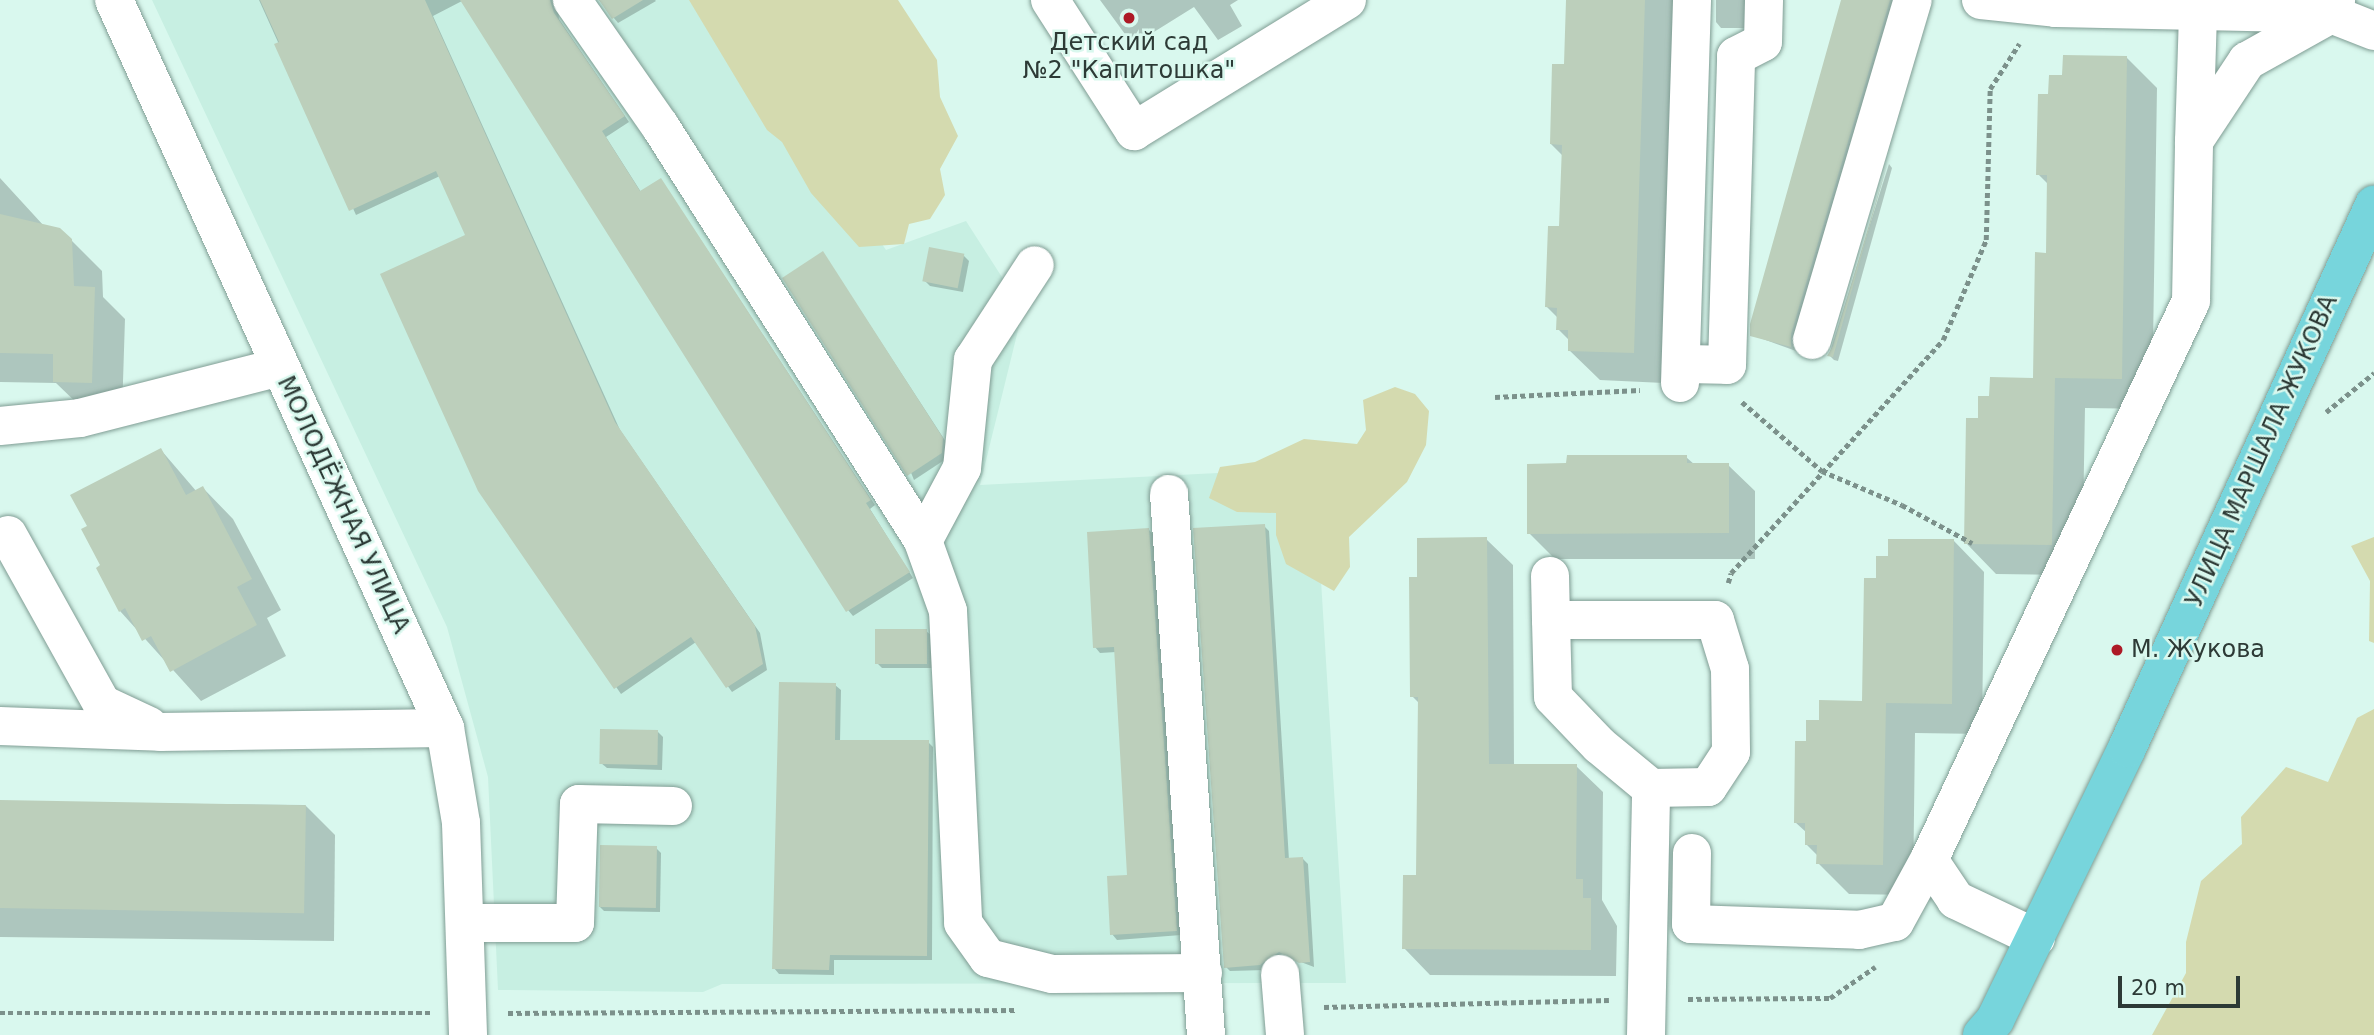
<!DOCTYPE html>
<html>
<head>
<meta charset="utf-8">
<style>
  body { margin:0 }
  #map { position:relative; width:2374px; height:1035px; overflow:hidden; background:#d9f8ee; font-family:"DejaVu Sans",sans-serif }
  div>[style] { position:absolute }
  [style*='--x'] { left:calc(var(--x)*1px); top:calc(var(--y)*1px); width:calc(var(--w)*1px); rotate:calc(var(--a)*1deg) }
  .built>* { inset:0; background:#c7efe2 }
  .green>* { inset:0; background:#d4daaf }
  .shadow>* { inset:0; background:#0003 }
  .building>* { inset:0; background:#bccfbb; transform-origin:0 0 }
  .path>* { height:4.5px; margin-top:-2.25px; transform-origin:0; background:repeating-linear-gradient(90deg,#7c918b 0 5px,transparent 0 8.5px) }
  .roads { filter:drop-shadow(0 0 2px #809d94) drop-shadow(0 0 2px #809d94) }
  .minor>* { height:38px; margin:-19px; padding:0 19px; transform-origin:19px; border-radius:19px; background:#fff }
  .major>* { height:38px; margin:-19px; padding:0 19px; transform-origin:19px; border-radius:19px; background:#77d5dc }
  .dots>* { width:19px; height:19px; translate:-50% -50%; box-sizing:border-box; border:4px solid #d9f8ee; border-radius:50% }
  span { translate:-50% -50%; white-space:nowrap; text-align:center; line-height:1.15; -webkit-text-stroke:5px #d9f8ee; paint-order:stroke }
  .poi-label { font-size:24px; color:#2d3a36 }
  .left { translate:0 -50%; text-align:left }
  .street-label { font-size:24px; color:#2d3a36 }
  .scale { position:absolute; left:2118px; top:976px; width:122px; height:32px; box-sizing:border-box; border:4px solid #2d3a36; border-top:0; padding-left:9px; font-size:21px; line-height:24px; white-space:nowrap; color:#2d3a36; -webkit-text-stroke:5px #d9f8ee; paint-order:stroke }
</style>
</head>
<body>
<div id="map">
  <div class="built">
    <i style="clip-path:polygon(152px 0,715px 0,886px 250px,966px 221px,1023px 310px,980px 485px,1314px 468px,1346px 983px,722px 984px,703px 992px,498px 990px,488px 777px,447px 627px)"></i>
  </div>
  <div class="green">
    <i style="clip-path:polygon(689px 0,898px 0,937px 60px,940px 97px,958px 136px,940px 169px,945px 195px,930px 219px,909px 224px,904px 244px,859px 247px,811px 193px,782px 142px,767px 130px)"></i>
    <i style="clip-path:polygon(1395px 387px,1415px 394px,1429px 411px,1426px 445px,1407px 482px,1349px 537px,1350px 567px,1334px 591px,1286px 564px,1276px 535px,1276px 513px,1237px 512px,1209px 498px,1220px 467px,1255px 462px,1304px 439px,1357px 444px,1366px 430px,1363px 400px)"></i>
    <i style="clip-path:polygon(2374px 537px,2374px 643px,2369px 641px,2370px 581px,2351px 546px)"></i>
    <i style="clip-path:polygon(2374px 709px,2374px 1035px,2152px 1035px,2186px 973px,2186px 942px,2201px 881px,2242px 844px,2241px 817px,2286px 767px,2328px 782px,2357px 718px)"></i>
  </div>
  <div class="shadow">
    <i style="clip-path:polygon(259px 0,557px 0,559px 19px,629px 122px,606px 137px,641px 192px,665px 186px,875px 505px,870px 509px,913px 578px,853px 616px,848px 610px,462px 1px,433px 16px,620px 430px,760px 633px,767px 670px,732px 692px,696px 642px,621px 694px,480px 490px,467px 236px,440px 176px,356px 215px)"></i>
    <i style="clip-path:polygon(599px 0,655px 0,656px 1px,618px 23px)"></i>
    <i style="clip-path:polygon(1100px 0,1238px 0,1230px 5px,1242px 26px,1218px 40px,1194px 7px,1133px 45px)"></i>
    <i style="clip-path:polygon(1568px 0,1676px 0,1664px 383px,1600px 380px,1569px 350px,1570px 341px,1558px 329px,1559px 319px,1547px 307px,1561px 228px,1563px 156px,1551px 144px,1566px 66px)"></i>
    <i style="clip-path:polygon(1716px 0,1749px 0,1746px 28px,1721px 28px,1716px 22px)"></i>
    <i style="clip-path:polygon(1843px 0,1897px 0,1796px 351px,1752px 335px)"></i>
    <i style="clip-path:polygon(2127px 58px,2157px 88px,2152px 409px,2085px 408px,2082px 575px,1996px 574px,1966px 543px,1980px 420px,1991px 398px,2035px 380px,2048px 255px,2048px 184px,2038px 174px,2050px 96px,2064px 77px)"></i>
    <i style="clip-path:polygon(1889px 164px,1892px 168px,1838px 361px,1834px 360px,1829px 355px)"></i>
    <i style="clip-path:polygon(0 178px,44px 226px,71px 240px,102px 271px,103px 297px,125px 319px,122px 413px,85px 411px,56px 383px,0 382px)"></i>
    <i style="clip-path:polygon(823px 253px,948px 445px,946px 459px,914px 480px)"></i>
    <i style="clip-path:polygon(963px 255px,969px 261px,963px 292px,930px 286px,925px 281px)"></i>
    <i style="clip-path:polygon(161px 450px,197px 492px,203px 488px,233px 519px,281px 610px,267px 618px,286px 656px,201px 701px,120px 611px,89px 527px)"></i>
    <i style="clip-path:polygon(1686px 457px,1695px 465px,1728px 465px,1755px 491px,1755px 559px,1555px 559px,1529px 533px)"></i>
    <i style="clip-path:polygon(1264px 526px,1269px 531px,1289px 860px,1303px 859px,1308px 864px,1314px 967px,1285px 956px,1266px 970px,1230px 971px,1225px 966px)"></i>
    <i style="clip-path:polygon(1149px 530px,1154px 535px,1181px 935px,1117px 940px,1112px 934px,1129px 876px,1116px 652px,1100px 653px,1095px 647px)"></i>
    <i style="clip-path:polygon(1486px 539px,1513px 565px,1514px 765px,1576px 766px,1603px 792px,1602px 900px,1617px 926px,1616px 976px,1430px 975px,1404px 948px,1418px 876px,1419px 703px,1412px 696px,1419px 578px)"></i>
    <i style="clip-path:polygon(1954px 541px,1984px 572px,1982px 734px,1915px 733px,1913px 895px,1849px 894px,1818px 863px,1818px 856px,1806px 844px,1807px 833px,1795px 822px,1808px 742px,1821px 722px,1864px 703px,1878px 580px,1890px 558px)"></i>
    <i style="clip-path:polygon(926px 631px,932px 636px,933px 668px,882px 668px,877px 663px)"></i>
    <i style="clip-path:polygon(835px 685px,841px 690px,840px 742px,928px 742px,933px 747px,932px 960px,834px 960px,834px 975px,779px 974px,774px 968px)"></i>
    <i style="clip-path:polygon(658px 732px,663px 737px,662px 770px,607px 768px,601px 763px)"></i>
    <i style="clip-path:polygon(0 802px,305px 805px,335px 835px,334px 941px,0 937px)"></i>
    <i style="clip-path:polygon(656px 848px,661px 853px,660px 912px,604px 911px,599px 906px)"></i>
  </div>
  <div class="building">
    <i style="clip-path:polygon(260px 0,425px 0,615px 422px,755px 626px,763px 664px,726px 688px,691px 637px,614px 689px,478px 491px,380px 274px,465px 235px,436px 171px,349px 211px,274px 44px,279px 42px)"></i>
    <i style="clip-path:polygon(460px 0,550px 0,554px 13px,625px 116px,602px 131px,640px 191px,661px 178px,871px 500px,866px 503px,910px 572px,846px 612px)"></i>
    <i style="clip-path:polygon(599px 0,643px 0,612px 19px)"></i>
    <i style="clip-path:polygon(1566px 0,1645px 0,1634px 353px,1568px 351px,1568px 330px,1556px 330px,1557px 308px,1545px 307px,1548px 226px,1559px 226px,1562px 145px,1550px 144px,1552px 64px,1564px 64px)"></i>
    <i style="clip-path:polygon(1841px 0,1890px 0,1791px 334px,1791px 347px,1750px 336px,1750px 324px)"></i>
    <i style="clip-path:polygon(2063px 55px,2127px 56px,2122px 379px,2055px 378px,2052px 545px,1964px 544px,1966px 418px,1978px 418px,1978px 396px,1989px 396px,1990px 377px,2033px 378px,2035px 252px,2046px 253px,2047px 175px,2036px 175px,2038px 94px,2048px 94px,2049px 75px,2062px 75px)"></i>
    <i style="clip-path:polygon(1888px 161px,1833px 357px,1827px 356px,1833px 346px)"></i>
    <i style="clip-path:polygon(0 214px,60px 228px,72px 239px,74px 286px,95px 287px,92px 383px,53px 382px,53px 354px,0 353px)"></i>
    <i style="left:929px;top:247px;width:36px;height:35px;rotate:11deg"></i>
    <i style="clip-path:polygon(823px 251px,943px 438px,942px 453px,907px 476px,782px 278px)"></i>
    <i style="clip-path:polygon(161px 448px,186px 495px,203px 486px,252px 579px,237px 587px,257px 625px,170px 672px,151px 636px,142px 641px,125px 608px,119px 612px,96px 568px,100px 565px,81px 529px,87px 526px,70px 495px)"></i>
    <i style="clip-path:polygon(1567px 455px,1687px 455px,1687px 463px,1729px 463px,1729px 533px,1527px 534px,1527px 464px,1566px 463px)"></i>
    <i style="clip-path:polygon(1265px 524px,1285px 858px,1303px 857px,1310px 962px,1299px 963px,1279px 952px,1260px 965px,1224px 968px,1193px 528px)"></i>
    <i style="clip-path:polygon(1149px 528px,1177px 931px,1110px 935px,1107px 876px,1127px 875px,1114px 647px,1093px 648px,1087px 532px)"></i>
    <i style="clip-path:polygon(1487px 537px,1489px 764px,1577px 764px,1576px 879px,1583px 879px,1583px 898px,1591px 898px,1591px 950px,1402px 949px,1403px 875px,1416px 875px,1418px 697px,1410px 697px,1409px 577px,1417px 577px,1417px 538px)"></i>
    <i style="clip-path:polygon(1888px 539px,1954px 539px,1952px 704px,1886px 703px,1883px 865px,1816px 864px,1817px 845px,1805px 845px,1805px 823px,1794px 823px,1795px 741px,1806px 741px,1806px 720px,1819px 720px,1819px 700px,1862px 701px,1864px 578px,1876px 578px,1876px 556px,1888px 556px)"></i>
    <i style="left:875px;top:629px;width:52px;height:35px"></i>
    <i style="clip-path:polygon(779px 682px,836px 683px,835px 740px,929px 740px,927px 956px,830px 955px,829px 970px,772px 969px)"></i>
    <i style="left:600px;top:729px;width:58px;height:35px;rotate:1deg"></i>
    <i style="left:0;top:800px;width:306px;height:108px;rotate:1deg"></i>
    <i style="left:600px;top:845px;width:57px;height:62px;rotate:1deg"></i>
  </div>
  <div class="path">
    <i style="--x:1495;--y:397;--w:145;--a:-2.8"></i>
    <i style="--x:1742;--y:402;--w:106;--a:40.8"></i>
    <i style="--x:1822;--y:471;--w:87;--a:23"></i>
    <i style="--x:1902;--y:505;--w:80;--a:28.5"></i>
    <i style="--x:2326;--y:412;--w:62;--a:-39.1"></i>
    <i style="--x:1728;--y:583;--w:10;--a:-73"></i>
    <i style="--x:1731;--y:573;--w:315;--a:-47.7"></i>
    <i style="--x:1943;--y:340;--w:109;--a:-66.7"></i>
    <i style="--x:1986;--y:240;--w:151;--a:-88.5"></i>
    <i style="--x:1990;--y:89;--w:54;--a:-57.2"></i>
    <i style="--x:1688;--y:999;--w:142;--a:-0.4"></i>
    <i style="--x:1830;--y:998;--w:55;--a:-34.6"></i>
    <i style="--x:1324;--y:1007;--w:285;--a:-1.4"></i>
    <i style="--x:0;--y:1013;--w:430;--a:0"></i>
    <i style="--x:508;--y:1013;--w:510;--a:-0.34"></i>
  </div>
  <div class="roads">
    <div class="minor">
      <i style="--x:114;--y:0;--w:800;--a:65.55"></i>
      <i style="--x:445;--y:728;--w:96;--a:80.4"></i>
      <i style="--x:461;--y:823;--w:212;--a:88.1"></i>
      <i style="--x:572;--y:0;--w:154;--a:55.1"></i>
      <i style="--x:660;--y:126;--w:491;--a:57.6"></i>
      <i style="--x:923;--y:541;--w:74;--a:70.3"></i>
      <i style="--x:948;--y:611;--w:312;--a:87.2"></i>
      <i style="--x:963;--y:923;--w:43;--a:54.5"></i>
      <i style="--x:988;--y:958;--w:66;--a:14"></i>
      <i style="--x:1052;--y:974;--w:151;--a:-0.4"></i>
      <i style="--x:1050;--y:0;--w:156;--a:57.3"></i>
      <i style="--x:1134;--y:131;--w:250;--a:-31.6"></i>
      <i style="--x:1981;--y:0;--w:75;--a:6.1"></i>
      <i style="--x:2047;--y:0;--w:12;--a:42"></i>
      <i style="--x:2056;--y:8;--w:275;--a:1.2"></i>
      <i style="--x:2331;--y:14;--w:46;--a:21.6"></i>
      <i style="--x:2194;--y:141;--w:130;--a:-88.2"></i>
      <i style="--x:1812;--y:340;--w:355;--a:-73.5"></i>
      <i style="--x:1681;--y:364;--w:46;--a:1.2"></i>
      <i style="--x:1727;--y:365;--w:309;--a:-88.3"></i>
      <i style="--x:1736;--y:56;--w:30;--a:-27"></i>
      <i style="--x:1763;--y:42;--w:42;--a:-88.6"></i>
      <i style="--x:1680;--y:383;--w:383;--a:-88.2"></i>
      <i style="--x:0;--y:426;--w:80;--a:-5.7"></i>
      <i style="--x:80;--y:418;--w:206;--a:-14.3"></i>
      <i style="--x:1169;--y:494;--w:542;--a:86.09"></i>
      <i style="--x:8;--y:535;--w:193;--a:60.9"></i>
      <i style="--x:102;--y:704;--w:52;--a:25.1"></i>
      <i style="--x:923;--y:541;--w:83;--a:-61.9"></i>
      <i style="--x:962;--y:468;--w:109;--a:-84.2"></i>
      <i style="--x:973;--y:360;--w:113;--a:-56.9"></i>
      <i style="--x:1550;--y:576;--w:44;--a:88.7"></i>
      <i style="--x:1551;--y:620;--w:164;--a:0"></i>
      <i style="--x:1715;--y:620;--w:51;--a:73"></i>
      <i style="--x:1730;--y:669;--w:83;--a:89.3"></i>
      <i style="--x:1731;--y:752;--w:42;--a:123.3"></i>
      <i style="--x:1708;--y:787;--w:57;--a:179"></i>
      <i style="--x:1651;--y:788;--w:67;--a:-140.4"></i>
      <i style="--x:1599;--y:745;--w:66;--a:-133.8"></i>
      <i style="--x:1553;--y:697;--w:77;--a:-91.5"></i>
      <i style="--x:0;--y:726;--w:160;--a:2.1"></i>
      <i style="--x:160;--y:732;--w:285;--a:-0.8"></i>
      <i style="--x:1692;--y:853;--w:71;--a:90.8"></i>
      <i style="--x:1691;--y:924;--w:168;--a:2"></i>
      <i style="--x:1859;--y:930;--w:37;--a:-13"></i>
      <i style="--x:1895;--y:922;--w:71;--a:-61.3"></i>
      <i style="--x:467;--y:923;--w:108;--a:0"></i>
      <i style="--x:575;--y:923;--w:119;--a:-88.1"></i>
      <i style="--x:579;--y:804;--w:94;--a:1.2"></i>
      <i style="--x:2036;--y:938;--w:89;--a:-154.6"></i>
      <i style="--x:1956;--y:900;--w:48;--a:-124"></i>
      <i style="--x:1929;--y:860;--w:617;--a:-64.89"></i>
      <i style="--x:2191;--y:301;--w:160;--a:-88.9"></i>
      <i style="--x:2194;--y:141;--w:96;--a:-56.5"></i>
      <i style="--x:2247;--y:61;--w:96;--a:-29.2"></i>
      <i style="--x:2331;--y:14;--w:15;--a:-70"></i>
      <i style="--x:1280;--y:974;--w:61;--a:85.3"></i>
      <i style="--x:1646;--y:1035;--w:247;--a:-88.8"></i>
    </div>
    <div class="major">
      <i style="--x:1982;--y:1035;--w:20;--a:-49"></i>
      <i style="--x:1995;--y:1020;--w:302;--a:-64.1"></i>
      <i style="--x:2127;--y:748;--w:597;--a:-65.54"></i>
    </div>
  </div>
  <div class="dots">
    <i style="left:1129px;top:18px;background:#ad1a26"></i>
    <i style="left:2117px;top:650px;background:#ad1a26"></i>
  </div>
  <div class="poi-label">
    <span style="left:1129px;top:57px">Детский сад<br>№2 "Капитошка"</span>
    <span class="left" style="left:2131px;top:650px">М. Жукова</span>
  </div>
  <div class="street-label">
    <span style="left:2262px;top:451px;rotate:-66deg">УЛИЦА МАРШАЛА ЖУКОВА</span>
    <span style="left:343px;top:505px;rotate:65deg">МОЛОДЁЖНАЯ УЛИЦА</span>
  </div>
  <div class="scale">20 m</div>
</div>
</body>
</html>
